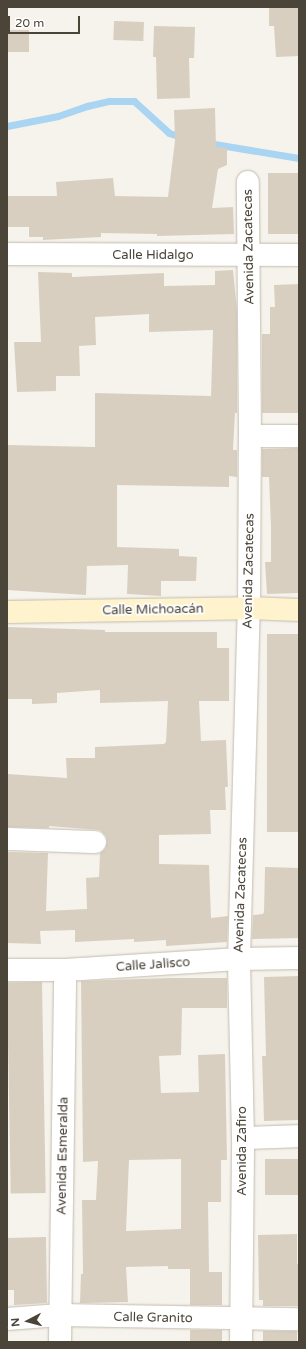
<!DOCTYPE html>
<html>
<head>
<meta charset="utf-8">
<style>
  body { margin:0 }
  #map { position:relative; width:306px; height:1349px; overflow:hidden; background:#f6f3ec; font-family:"Varela Round",sans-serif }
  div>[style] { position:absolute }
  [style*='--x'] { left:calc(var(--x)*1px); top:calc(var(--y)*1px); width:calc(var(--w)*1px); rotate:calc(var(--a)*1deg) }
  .stream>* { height:7px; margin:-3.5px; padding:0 3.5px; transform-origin:3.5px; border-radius:3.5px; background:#a9d4f2 }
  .building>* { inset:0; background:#d8cfc1; transform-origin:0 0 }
  .roads { filter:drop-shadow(0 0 1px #c2bbae) drop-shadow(0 0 1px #c2bbae) }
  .street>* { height:22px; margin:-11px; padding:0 11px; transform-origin:11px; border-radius:11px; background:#fff }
  .secondary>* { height:22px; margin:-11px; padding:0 11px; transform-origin:11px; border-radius:11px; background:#fff3cd }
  span { translate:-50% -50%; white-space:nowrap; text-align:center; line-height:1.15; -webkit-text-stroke:3.5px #fff; paint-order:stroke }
  .street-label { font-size:13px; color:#4b4439 }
  .frame { position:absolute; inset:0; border:8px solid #4b4439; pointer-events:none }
  .north { position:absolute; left:8px; top:1301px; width:40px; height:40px; -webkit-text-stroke:3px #fff; paint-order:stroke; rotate:264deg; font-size:11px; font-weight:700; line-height:16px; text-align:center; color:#4b4439 }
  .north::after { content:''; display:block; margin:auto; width:14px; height:18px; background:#4b4439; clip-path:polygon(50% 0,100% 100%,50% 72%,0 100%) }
  .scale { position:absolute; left:8px; top:16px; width:72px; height:18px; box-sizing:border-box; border:2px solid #4b4439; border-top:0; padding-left:5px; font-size:12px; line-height:14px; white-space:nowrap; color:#4b4439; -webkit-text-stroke:3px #fff; paint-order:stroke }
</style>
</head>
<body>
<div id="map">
  <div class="stream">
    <i style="--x:7;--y:126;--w:52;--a:-11.1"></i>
    <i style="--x:58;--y:116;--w:31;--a:-19"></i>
    <i style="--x:87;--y:106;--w:23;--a:-13"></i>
    <i style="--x:109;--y:101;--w:25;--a:0"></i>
    <i style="--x:134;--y:101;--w:47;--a:42.4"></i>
    <i style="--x:169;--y:133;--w:16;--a:18"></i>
    <i style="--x:208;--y:143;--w:92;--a:9.4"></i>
  </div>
  <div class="building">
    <i style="clip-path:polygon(269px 7px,299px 7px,299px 56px,276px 57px,274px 26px,269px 26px)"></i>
    <i style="left:114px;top:21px;width:30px;height:19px;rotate:2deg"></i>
    <i style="clip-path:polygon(154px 26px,195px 27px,194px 58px,189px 58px,190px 98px,157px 99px,156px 57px,153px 57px)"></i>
    <i style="left:7px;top:30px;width:22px;height:22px"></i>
    <i style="clip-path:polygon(215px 108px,216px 147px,227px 148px,227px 165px,218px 169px,212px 208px,233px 207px,234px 234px,157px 236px,157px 234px,101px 233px,101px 237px,43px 240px,43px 237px,29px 237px,29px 227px,7px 227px,7px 196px,57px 196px,56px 182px,113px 178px,115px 196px,168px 197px,175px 141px,174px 110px)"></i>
    <i style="left:268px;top:173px;width:31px;height:61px"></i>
    <i style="clip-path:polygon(233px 270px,237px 311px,237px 413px,235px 413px,233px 450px,237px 450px,237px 477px,229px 476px,229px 487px,117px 485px,117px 547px,179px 549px,179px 556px,197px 557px,196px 581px,161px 581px,161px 596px,127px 594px,128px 565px,87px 566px,86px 595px,7px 590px,8px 445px,95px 447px,95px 393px,211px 396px,213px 330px,149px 332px,149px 314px,95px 317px,96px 345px,79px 346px,80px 376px,56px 376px,56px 391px,17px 392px,14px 342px,41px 342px,38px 272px,72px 273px,72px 277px,164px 273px,164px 286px,215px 285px,215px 271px)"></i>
    <i style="clip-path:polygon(299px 284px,299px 413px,262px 413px,262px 334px,270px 334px,270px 307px,275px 307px,274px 285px)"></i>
    <i style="clip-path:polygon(299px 448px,299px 593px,267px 594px,265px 562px,271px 562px,271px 527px,269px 477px,262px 477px,262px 449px)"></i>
    <i style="clip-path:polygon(7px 627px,105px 630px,105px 632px,217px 632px,217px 648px,229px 648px,229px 701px,199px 701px,201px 741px,226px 740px,228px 787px,225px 787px,226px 810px,210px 810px,211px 834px,159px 835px,159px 864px,209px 865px,211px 918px,228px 916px,227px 942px,166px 946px,166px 940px,134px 942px,134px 939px,75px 942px,75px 930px,40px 931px,41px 944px,7px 943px,7px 852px,48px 853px,46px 911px,87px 909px,86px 878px,99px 877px,100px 853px,105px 849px,107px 842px,106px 836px,100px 830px,49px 826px,49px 828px,7px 827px,7px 774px,67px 778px,66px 758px,95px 758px,95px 747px,164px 744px,166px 742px,168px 701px,100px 703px,100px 690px,57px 693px,57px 703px,32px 704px,32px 699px,7px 699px)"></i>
    <i style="left:267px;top:634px;width:32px;height:198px"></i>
    <i style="clip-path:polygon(265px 867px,299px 868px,299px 938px,252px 939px,253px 915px,263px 914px,264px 912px)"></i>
    <i style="clip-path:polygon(299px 976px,299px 1120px,264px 1121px,262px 1056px,266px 1056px,264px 977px)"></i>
    <i style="clip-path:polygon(evenodd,170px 978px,227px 978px,227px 1008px,182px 1008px,181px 1055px,159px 1056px,161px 1093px,199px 1092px,198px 1055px,225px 1054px,227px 1160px,221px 1160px,221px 1202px,208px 1202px,209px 1272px,222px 1272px,222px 1305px,190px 1305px,190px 1269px,168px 1269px,168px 1266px,126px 1267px,128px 1302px,80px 1303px,81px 1274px,83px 1274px,82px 1200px,96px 1200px,98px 1161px,83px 1162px,81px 981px,170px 978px,181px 1159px,181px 1229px,126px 1231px,129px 1160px,181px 1159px)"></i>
    <i style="left:42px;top:982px;width:211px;height:35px;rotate:89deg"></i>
    <i style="left:265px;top:1159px;width:34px;height:36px"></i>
    <i style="clip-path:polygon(297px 1234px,297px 1264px,299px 1264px,298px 1306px,263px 1306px,263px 1300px,259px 1300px,258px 1235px)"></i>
    <i style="clip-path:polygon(46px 1237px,47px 1303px,14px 1305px,14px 1290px,7px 1290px,7px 1238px)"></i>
    <i style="left:190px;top:1330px;width:32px;height:12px"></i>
    <i style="left:263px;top:1331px;width:34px;height:11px"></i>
  </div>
  <div class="roads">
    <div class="street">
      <i style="--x:7;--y:254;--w:292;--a:0.2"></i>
      <i style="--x:250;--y:436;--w:49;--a:0"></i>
      <i style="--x:7;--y:839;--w:88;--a:2"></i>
      <i style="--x:7;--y:970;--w:58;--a:0"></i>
      <i style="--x:65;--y:970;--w:174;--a:-3.6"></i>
      <i style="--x:239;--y:959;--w:60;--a:-1"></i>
      <i style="--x:243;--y:1138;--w:56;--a:-2"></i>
      <i style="--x:7;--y:1319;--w:53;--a:-4.3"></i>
      <i style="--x:60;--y:1315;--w:239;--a:1"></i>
      <i style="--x:60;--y:1342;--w:372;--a:-89.2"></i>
      <i style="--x:241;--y:1342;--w:204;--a:-89.4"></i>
      <i style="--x:243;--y:1138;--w:179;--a:-91.3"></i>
      <i style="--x:239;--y:959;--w:351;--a:-88.4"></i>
      <i style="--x:249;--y:608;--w:172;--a:-89.7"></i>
      <i style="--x:250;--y:436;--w:254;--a:-90.5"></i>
    </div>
    <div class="secondary">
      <i style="--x:7;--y:612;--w:242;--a:-0.9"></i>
      <i style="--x:249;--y:608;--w:50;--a:2.3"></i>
    </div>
  </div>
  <div class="street-label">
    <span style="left:249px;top:247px;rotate:-91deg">Avenida Zacatecas</span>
    <span style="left:153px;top:255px">Calle Hidalgo</span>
    <span style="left:249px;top:571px;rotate:-89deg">Avenida Zacatecas</span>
    <span style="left:153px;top:610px;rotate:-1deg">Calle Michoacán</span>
    <span style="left:241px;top:895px;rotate:-88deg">Avenida Zacatecas</span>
    <span style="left:153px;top:965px;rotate:-4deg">Calle Jalisco</span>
    <span style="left:242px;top:1151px;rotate:-90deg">Avenida Zafiro</span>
    <span style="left:63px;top:1156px;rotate:-89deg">Avenida Esmeralda</span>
    <span style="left:153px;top:1318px;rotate:1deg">Calle Granito</span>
  </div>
  <div class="frame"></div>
  <div class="north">N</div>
  <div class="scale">20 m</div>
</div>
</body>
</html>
